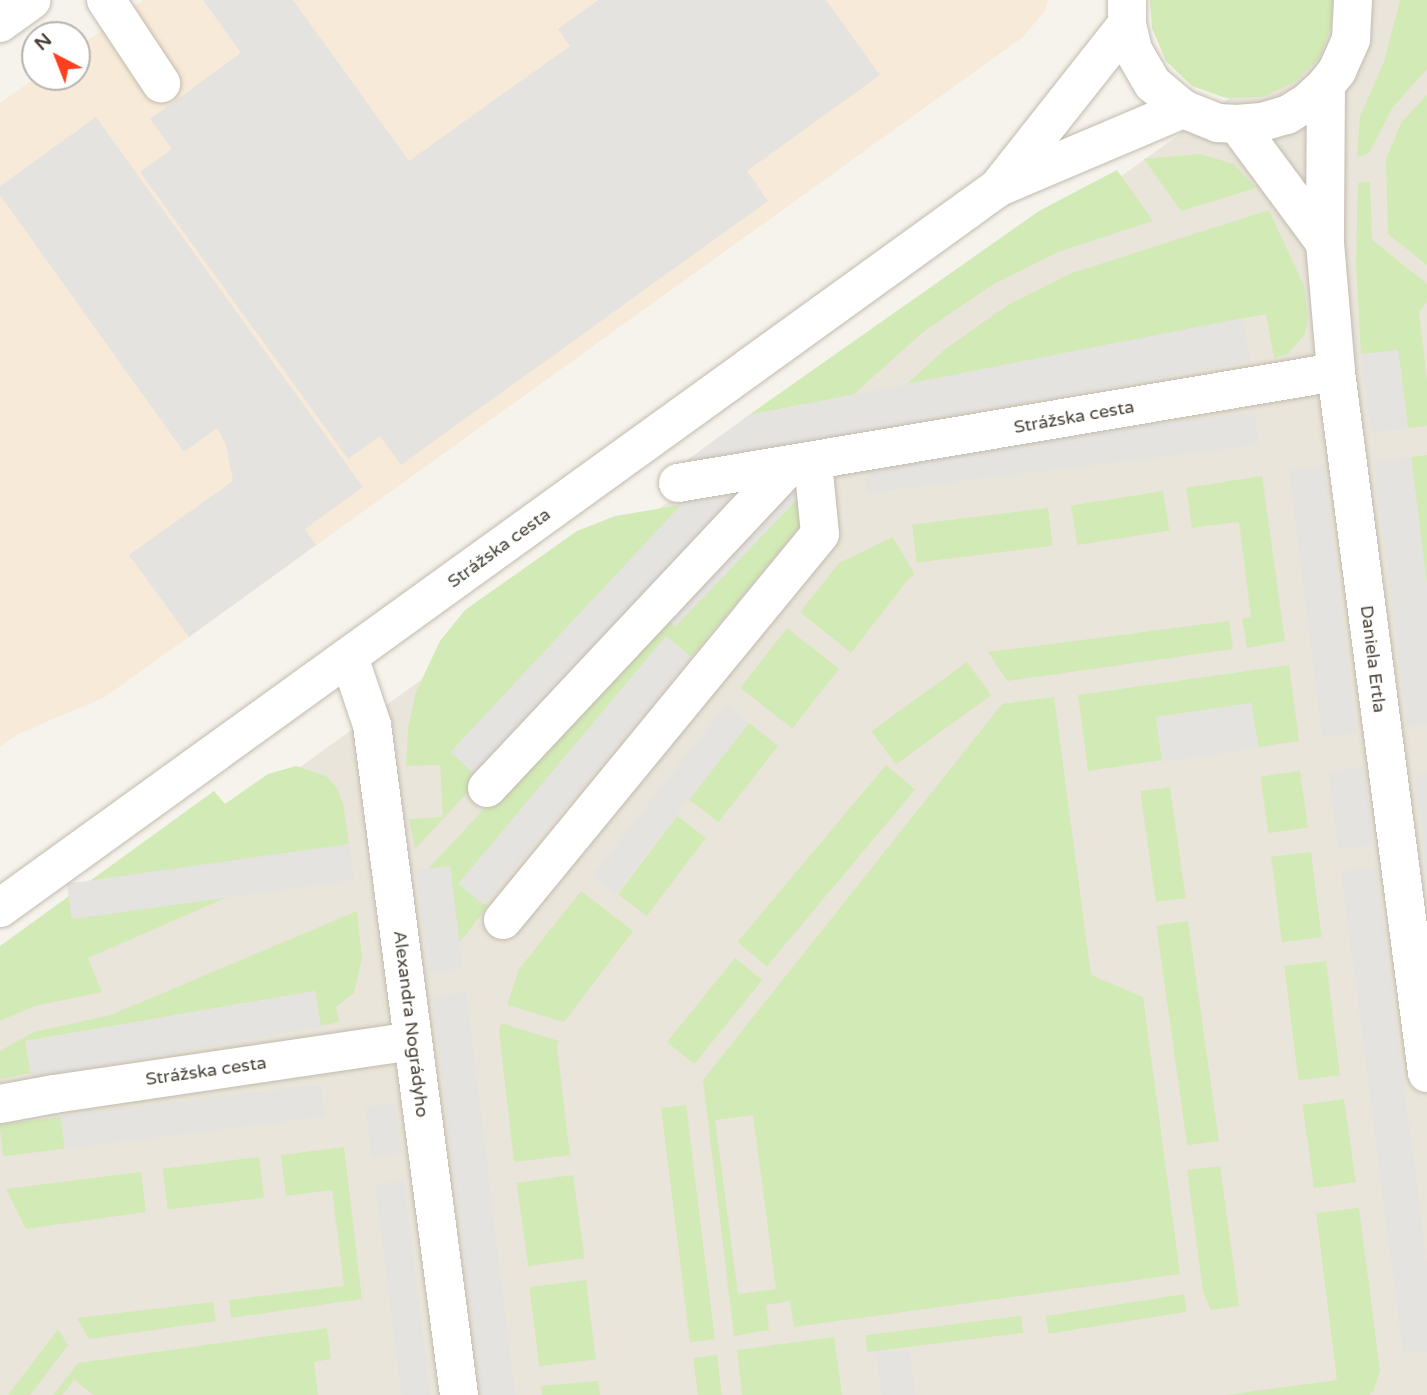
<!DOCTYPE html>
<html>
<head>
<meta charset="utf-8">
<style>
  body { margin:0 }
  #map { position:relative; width:1427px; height:1395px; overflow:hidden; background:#f6f3ec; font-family:"Varela Round",sans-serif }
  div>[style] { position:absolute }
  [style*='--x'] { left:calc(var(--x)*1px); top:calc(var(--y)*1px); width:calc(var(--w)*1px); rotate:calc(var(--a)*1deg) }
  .residential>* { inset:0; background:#eae5da }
  .commercial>* { inset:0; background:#f7ead8 }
  .green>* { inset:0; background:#d2eab5; transform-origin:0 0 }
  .parking>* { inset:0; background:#e5e3e0; transform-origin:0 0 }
  .roads { filter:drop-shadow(0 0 2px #c2bbae) drop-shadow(0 0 2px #c2bbae) }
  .minor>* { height:38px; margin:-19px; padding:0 19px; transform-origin:19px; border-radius:19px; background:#fff }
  span { translate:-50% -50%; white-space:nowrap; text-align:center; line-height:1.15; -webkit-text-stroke:7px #fff; paint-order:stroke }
  .street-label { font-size:18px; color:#4b4439 }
  .north { position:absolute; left:21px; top:21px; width:70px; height:70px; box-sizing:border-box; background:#fff; border:2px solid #b7b4b0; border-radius:50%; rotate:318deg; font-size:19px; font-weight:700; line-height:28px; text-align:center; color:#4b4439 }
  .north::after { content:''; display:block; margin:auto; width:24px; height:32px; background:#fc3f1d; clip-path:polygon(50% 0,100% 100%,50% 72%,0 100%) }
</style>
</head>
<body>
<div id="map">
  <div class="residential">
    <i style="clip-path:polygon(1366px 0,1427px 0,1427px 1395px,0 1395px,0 983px)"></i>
  </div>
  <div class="commercial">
    <i style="clip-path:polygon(144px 0,1048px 0,1045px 11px,1023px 37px,105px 697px,18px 734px,0 747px,0 103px,37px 77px,77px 77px,77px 48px)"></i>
  </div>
  <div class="green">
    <i style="clip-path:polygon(1150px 0,1333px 0,1332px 23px,1320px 57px,1295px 82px,1262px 97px,1226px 98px,1192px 86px,1166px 61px,1152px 28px)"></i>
    <i style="clip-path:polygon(1400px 0,1427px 0,1427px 69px,1393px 107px,1369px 153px,1357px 157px,1360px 116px,1384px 62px)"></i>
    <i style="clip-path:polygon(1427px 95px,1427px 265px,1388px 234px,1386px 159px,1401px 123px)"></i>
    <i style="clip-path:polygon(1200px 154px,1234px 164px,1256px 188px,1181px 211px,1144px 159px)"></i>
    <i style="clip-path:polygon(1117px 170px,1153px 221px,1058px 252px,995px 283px,923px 332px,853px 395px,749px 415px,1039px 211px)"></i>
    <i style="clip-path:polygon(1370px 182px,1372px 240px,1427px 284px,1427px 302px,1419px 312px,1427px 379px,1427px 426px,1408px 428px,1398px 350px,1361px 354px,1356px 264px,1358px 183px)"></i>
    <i style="clip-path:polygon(1269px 210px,1304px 286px,1308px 318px,1305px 334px,1288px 354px,1274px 358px,1266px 314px,907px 384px,944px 350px,1009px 304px,1069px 274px)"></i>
    <i style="clip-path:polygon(1427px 455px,1427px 586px,1411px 457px)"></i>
    <i style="clip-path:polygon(1262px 476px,1285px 641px,1247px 648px,1242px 619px,1251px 617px,1239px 522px,1192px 528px,1186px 488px)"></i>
    <i style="left:1163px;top:491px;width:40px;height:93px;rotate:81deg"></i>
    <i style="clip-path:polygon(804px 492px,804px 522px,691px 657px,666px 637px,463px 886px,488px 906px,459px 943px,450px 866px,428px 869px,663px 616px,675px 626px)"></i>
    <i style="clip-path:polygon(705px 501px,460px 760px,480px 779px,415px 849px,409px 819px,443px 817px,440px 765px,406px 766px,408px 728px,416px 692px,440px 641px,465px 610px,577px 531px,615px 516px)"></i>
    <i style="left:1048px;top:508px;width:38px;height:137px;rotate:83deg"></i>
    <i style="clip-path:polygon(893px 537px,915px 575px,910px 577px,851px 653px,800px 612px,839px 563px)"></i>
    <i style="clip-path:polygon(1229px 621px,1233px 649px,1007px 681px,988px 652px)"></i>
    <i style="left:787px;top:628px;width:66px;height:76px;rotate:38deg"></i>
    <i style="left:967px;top:662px;width:41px;height:118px;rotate:54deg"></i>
    <i style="clip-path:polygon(1289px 665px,1299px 741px,1258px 747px,1251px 703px,1156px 717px,1162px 760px,1088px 771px,1078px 695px)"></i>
    <i style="clip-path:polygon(evenodd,1054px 697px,1091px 975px,1143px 997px,1180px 1274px,794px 1327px,790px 1301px,766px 1305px,769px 1330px,734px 1336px,703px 1080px,1002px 704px,1054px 697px,753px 1115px,776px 1289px,738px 1294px,715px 1120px,753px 1115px)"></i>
    <i style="left:749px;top:723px;width:37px;height:97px;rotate:38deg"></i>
    <i style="left:886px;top:765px;width:38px;height:231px;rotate:40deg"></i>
    <i style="clip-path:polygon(296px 766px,326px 776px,337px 788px,343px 803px,349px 844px,88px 958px,102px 992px,35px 1006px,0 1021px,0 946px,214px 791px,225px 804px,268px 774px)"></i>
    <i style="left:1300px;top:771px;width:57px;height:40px;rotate:82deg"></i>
    <i style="left:1170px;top:787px;width:112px;height:30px;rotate:82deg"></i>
    <i style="left:677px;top:816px;width:36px;height:98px;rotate:37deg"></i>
    <i style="left:1311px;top:852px;width:86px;height:40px;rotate:83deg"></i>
    <i style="clip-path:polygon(581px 891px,633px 931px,564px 1022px,507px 1005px,519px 969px)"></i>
    <i style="clip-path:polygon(357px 911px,362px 958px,354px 993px,336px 1007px,339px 1022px,321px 1026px,314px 991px,25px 1041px,31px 1073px,0 1079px,0 1051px,34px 1032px,111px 1015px)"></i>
    <i style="left:1188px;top:921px;width:222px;height:32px;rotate:82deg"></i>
    <i style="left:735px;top:958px;width:35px;height:108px;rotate:39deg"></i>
    <i style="left:1326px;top:961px;width:115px;height:42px;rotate:83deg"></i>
    <i style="clip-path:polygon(501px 1023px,559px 1041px,557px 1047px,570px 1155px,514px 1162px,499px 1031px)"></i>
    <i style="left:1344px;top:1099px;width:84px;height:42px;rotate:82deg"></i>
    <i style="left:686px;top:1105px;width:236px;height:25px;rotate:83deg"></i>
    <i style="left:61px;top:1117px;width:32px;height:62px;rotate:83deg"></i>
    <i style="clip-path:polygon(344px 1147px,362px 1299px,231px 1318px,229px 1300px,344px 1286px,332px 1190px,286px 1196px,281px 1155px)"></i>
    <i style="left:259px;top:1157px;width:41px;height:97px;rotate:83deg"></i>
    <i style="clip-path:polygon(1220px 1166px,1239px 1306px,1211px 1310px,1203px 1292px,1187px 1170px)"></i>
    <i style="clip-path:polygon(141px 1172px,146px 1212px,26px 1229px,6px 1189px)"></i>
    <i style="left:573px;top:1175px;width:84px;height:57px;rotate:82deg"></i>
    <i style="clip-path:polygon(1359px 1208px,1380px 1371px,1374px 1390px,1369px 1395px,1225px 1395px,1337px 1380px,1316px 1213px)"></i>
    <i style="left:586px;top:1280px;width:80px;height:57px;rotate:83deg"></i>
    <i style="left:1184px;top:1294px;width:18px;height:140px;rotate:81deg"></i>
    <i style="clip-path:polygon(213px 1302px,216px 1321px,89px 1339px,77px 1318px)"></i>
    <i style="left:1021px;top:1316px;width:17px;height:157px;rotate:83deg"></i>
    <i style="clip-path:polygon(327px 1328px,331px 1359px,314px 1362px,318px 1395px,94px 1395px,74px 1380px,62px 1395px,53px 1395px,78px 1363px)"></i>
    <i style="clip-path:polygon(58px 1329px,68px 1345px,30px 1395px,8px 1395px)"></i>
    <i style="clip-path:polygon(834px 1337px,842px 1395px,742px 1395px,737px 1350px)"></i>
    <i style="left:717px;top:1355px;width:40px;height:24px;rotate:83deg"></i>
    <i style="clip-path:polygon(598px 1381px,600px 1395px,542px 1395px,541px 1386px)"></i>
  </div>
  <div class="parking">
    <i style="clip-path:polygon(203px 0,293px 0,409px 161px,570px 46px,558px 29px,598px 0,826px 0,880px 75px,747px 171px,768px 201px,401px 465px,380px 436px,348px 459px,140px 172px,172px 149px,150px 119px,241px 53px)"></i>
    <i style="clip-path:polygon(96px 117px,363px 487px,305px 529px,316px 545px,189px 637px,129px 555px,233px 481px,226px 445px,217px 428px,184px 452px,0 195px,0 186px)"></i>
    <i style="clip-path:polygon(1243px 318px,1251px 361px,679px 466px,749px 415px)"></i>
    <i style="left:1398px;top:350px;width:79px;height:37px;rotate:83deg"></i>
    <i style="left:1255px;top:412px;width:33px;height:395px;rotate:83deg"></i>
    <i style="clip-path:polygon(1411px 457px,1427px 586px,1427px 725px,1408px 727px,1374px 462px)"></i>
    <i style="left:1324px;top:466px;width:269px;height:35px;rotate:83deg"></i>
    <i style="clip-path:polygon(804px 492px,675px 627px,663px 616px,778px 497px)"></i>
    <i style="left:748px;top:496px;width:390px;height:43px;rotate:133deg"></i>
    <i style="left:666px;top:636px;width:33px;height:323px;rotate:40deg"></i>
    <i style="left:1251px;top:703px;width:45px;height:96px;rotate:81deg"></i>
    <i style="left:726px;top:705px;width:29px;height:217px;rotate:38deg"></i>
    <i style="left:1364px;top:767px;width:79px;height:36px;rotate:83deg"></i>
    <i style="clip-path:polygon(1427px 773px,1427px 874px,1414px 775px)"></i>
    <i style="left:349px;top:844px;width:36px;height:285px;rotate:82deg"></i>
    <i style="left:450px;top:866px;width:103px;height:34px;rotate:83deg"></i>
    <i style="clip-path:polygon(1376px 867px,1427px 1264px,1427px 1351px,1403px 1354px,1341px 871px)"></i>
    <i style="left:315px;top:991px;width:36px;height:294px;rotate:80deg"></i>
    <i style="left:466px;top:992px;width:406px;height:34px;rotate:83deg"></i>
    <i style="left:321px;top:1084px;width:33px;height:262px;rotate:83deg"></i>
    <i style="left:395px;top:1103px;width:50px;height:30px;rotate:83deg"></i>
    <i style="left:404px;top:1180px;width:217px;height:29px;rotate:83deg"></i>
    <i style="left:910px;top:1349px;width:46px;height:34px;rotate:83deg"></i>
  </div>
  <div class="roads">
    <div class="minor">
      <i style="--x:106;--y:0;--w:100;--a:56.5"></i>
      <i style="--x:1127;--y:0;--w:24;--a:90"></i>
      <i style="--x:1127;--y:24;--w:27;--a:77"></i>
      <i style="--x:1133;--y:50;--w:39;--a:60"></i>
      <i style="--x:1153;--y:84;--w:39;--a:40"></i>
      <i style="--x:1183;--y:109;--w:38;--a:22"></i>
      <i style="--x:1218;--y:123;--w:19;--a:3"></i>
      <i style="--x:1237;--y:124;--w:25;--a:-5"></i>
      <i style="--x:1262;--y:122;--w:26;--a:-16"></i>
      <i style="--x:1287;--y:115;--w:25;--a:-32"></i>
      <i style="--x:1308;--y:102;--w:25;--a:-43"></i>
      <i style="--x:1326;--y:85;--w:18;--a:-52"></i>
      <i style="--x:1337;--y:71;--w:35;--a:-66"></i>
      <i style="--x:1351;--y:39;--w:39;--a:-87"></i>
      <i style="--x:0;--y:23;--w:39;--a:-36"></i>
      <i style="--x:1326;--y:85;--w:158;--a:90.4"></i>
      <i style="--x:1325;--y:243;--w:129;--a:85.1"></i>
      <i style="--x:1336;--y:372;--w:707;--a:82.6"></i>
      <i style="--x:1237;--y:124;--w:148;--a:53.5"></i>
      <i style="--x:1000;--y:185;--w:205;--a:-51.7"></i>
      <i style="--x:678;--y:483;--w:667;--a:-9.58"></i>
      <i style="--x:349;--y:657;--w:72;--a:71.3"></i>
      <i style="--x:372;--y:725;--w:676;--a:82.6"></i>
      <i style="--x:487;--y:788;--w:441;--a:-46.8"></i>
      <i style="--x:0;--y:908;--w:1232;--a:-35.82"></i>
      <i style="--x:999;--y:187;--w:200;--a:-23"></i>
      <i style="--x:503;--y:920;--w:499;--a:-50.6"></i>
      <i style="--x:820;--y:534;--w:72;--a:-95.6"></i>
      <i style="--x:0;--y:1104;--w:55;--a:-10.5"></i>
      <i style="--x:54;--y:1094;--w:363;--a:-8.4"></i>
    </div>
  </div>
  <div class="street-label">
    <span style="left:1074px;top:417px;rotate:-10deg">Strážska cesta</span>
    <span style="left:499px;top:548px;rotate:-36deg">Strážska cesta</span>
    <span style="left:1373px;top:659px;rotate:83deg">Daniela Ertla</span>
    <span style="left:411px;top:1024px;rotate:83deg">Alexandra Nográdyho</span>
    <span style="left:206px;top:1071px;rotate:-8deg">Strážska cesta</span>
  </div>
  <div class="north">N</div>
</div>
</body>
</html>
